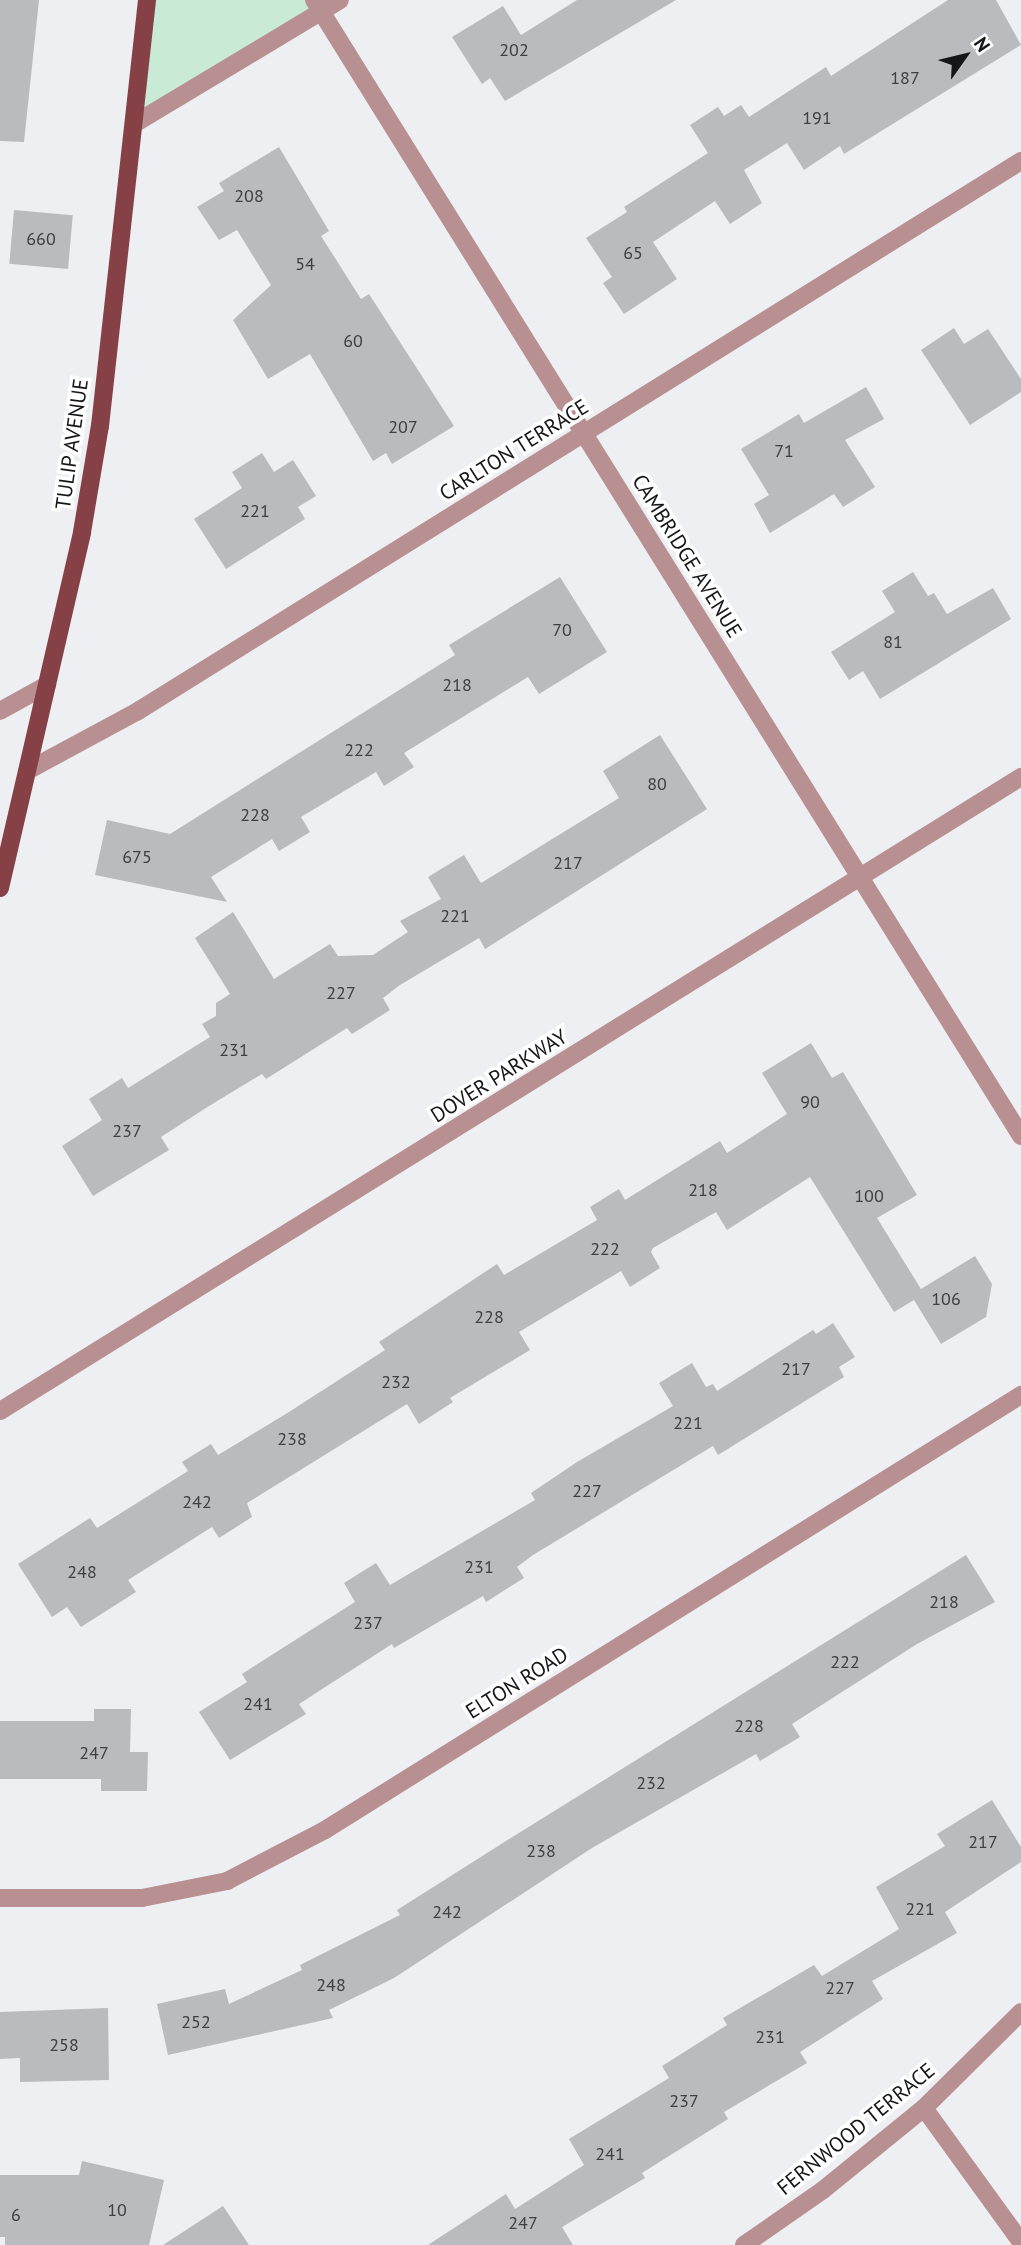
<!DOCTYPE html>
<html>
<head>
<meta charset="utf-8">
<style>
  body { margin:0 }
  #map { position:relative; width:1021px; height:2245px; overflow:hidden; background:#edeff3; font-family:"PT Sans",sans-serif }
  div>[style] { position:absolute }
  [style*='--x'] { left:calc(var(--x)*1px); top:calc(var(--y)*1px); width:calc(var(--w)*1px); rotate:calc(var(--a)*1deg) }
  .green>* { inset:0; background:#c9ebd6 }
  .building>* { inset:0; background:#b9bbbf; transform-origin:0 0 }
  .minor>* { height:18px; margin:-9px; padding:0 9px; transform-origin:9px; border-radius:9px; background:#b99091 }
  .major>* { height:18px; margin:-9px; padding:0 9px; transform-origin:9px; border-radius:9px; background:#854146 }
  span { translate:-50% -50%; white-space:nowrap; text-align:center; line-height:1.15; -webkit-text-stroke:7px #fff; paint-order:stroke }
  .number-label { font-size:18px; color:#3e3f41 }
  .number-label span { -webkit-text-stroke-width:0 }
  .street-label { font-size:21px; color:#151617 }
  .north { position:absolute; left:930px; top:21px; width:70px; height:70px; -webkit-text-stroke:5px #fff; paint-order:stroke; rotate:56deg; font-size:19px; font-weight:700; line-height:28px; text-align:center; color:#151617 }
  .north::after { content:''; display:block; margin:auto; width:24px; height:32px; background:#151617; clip-path:polygon(50% 0,100% 100%,50% 72%,0 100%) }
</style>
</head>
<body>
<div id="map">
  <div class="green">
    <i style="clip-path:polygon(150px 0,310px 0,316px 10px,138px 118px)"></i>
  </div>
  <div class="building">
    <i style="clip-path:polygon(0 0,39px 0,24px 142px,0 141px)"></i>
    <i style="clip-path:polygon(577px 0,676px 0,505px 101px,490px 78px,482px 84px,452px 37px,503px 6px,521px 35px)"></i>
    <i style="clip-path:polygon(948px 0,996px 0,1021px 45px,844px 154px,840px 146px,804px 170px,787px 143px,744px 170px,762px 203px,730px 224px,715px 201px,653px 242px,677px 279px,624px 314px,603px 283px,612px 277px,586px 238px,627px 212px,624px 207px,708px 153px,690px 125px,718px 107px,724px 116px,741px 105px,749px 117px,826px 67px,831px 76px)"></i>
    <i style="clip-path:polygon(279px 147px,329px 231px,321px 236px,361px 299px,369px 294px,454px 426px,392px 464px,386px 453px,373px 461px,310px 354px,268px 379px,233px 320px,271px 285px,237px 230px,219px 240px,197px 207px,224px 191px,219px 183px)"></i>
    <i style="left:14px;top:210px;width:59px;height:54px;rotate:5deg"></i>
    <i style="clip-path:polygon(954px 328px,964px 344px,988px 329px,1021px 379px,1021px 392px,970px 425px,921px 350px)"></i>
    <i style="clip-path:polygon(866px 387px,884px 419px,845px 440px,875px 487px,843px 507px,834px 494px,770px 533px,754px 504px,769px 495px,741px 449px,799px 414px,804px 423px)"></i>
    <i style="clip-path:polygon(262px 453px,274px 472px,293px 460px,316px 496px,298px 507px,305px 519px,226px 569px,194px 519px,242px 488px,232px 472px)"></i>
    <i style="clip-path:polygon(913px 572px,928px 596px,934px 593px,947px 614px,993px 588px,1011px 619px,880px 699px,863px 671px,849px 680px,831px 652px,895px 612px,882px 591px)"></i>
    <i style="clip-path:polygon(560px 577px,607px 652px,539px 694px,528px 677px,404px 753px,414px 767px,384px 786px,376px 772px,301px 817px,310px 832px,279px 851px,272px 839px,211px 877px,227px 902px,95px 875px,107px 820px,170px 834px,455px 655px,449px 645px)"></i>
    <i style="clip-path:polygon(660px 735px,707px 809px,485px 949px,479px 938px,400px 985px,383px 998px,390px 1010px,352px 1034px,347px 1028px,266px 1079px,262px 1074px,209px 1106px,161px 1137px,169px 1150px,93px 1196px,62px 1146px,102px 1120px,89px 1099px,122px 1078px,128px 1088px,210px 1037px,202px 1024px,216px 1016px,216px 1003px,230px 994px,195px 938px,233px 912px,274px 979px,330px 944px,338px 956px,373px 955px,408px 932px,400px 921px,441px 899px,428px 877px,464px 855px,481px 883px,619px 798px,603px 771px)"></i>
    <i style="clip-path:polygon(811px 1043px,832px 1078px,843px 1072px,917px 1195px,877px 1218px,921px 1289px,975px 1256px,992px 1284px,986px 1317px,941px 1344px,914px 1300px,894px 1312px,810px 1177px,727px 1230px,716px 1212px,653px 1248px,651px 1252px,660px 1268px,630px 1287px,621px 1271px,519px 1332px,530px 1350px,450px 1398px,453px 1402px,419px 1424px,407px 1404px,247px 1503px,252px 1517px,219px 1538px,212px 1527px,128px 1580px,136px 1592px,81px 1627px,67px 1607px,52px 1617px,18px 1564px,90px 1518px,97px 1528px,188px 1471px,182px 1462px,211px 1444px,218px 1455px,289px 1412px,385px 1350px,379px 1342px,497px 1264px,504px 1275px,597px 1220px,590px 1207px,619px 1189px,625px 1200px,720px 1141px,727px 1153px,787px 1114px,762px 1073px)"></i>
    <i style="clip-path:polygon(833px 1323px,855px 1357px,839px 1367px,844px 1377px,718px 1455px,713px 1446px,533px 1555px,517px 1567px,524px 1578px,486px 1602px,483px 1596px,394px 1648px,392px 1644px,299px 1704px,306px 1714px,230px 1760px,199px 1712px,247px 1682px,242px 1674px,355px 1602px,344px 1583px,376px 1563px,390px 1585px,535px 1500px,531px 1493px,577px 1462px,673px 1406px,659px 1383px,692px 1363px,706px 1387px,713px 1384px,717px 1391px,813px 1330px,816px 1334px)"></i>
    <i style="clip-path:polygon(966px 1555px,995px 1602px,917px 1644px,792px 1724px,800px 1737px,760px 1761px,756px 1754px,592px 1848px,394px 1978px,329px 2010px,333px 2018px,168px 2055px,157px 2004px,225px 1989px,229px 2004px,302px 1970px,300px 1965px,400px 1915px,397px 1910px,506px 1841px)"></i>
    <i style="clip-path:polygon(94px 1709px,131px 1709px,130px 1752px,148px 1752px,147px 1791px,101px 1791px,101px 1779px,0 1779px,0 1721px,94px 1721px)"></i>
    <i style="clip-path:polygon(992px 1800px,1021px 1847px,1021px 1862px,945px 1912px,957px 1933px,872px 1981px,883px 1999px,800px 2052px,807px 2063px,724px 2112px,728px 2119px,642px 2173px,645px 2178px,562px 2227px,573px 2245px,428px 2245px,506px 2194px,515px 2209px,584px 2165px,569px 2139px,669px 2078px,662px 2066px,727px 2025px,723px 2018px,814px 1965px,822px 1976px,899px 1929px,876px 1887px,945px 1846px,937px 1834px)"></i>
    <i style="clip-path:polygon(108px 2008px,109px 2080px,20px 2082px,20px 2058px,0 2059px,0 2012px)"></i>
    <i style="clip-path:polygon(82px 2161px,164px 2180px,149px 2245px,5px 2245px,5px 2237px,0 2237px,0 2175px,79px 2175px)"></i>
    <i style="clip-path:polygon(223px 2206px,249px 2245px,163px 2245px)"></i>
  </div>
  <div class="minor">
    <i style="--x:314;--y:0;--w:1338;--a:58.1"></i>
    <i style="--x:134;--y:124;--w:240;--a:-31"></i>
    <i style="--x:0;--y:711;--w:54;--a:-29"></i>
    <i style="--x:27;--y:771;--w:126;--a:-28.4"></i>
    <i style="--x:138;--y:711;--w:1040;--a:-31.92"></i>
    <i style="--x:0;--y:1411;--w:1202;--a:-31.84"></i>
    <i style="--x:0;--y:1898;--w:142;--a:0"></i>
    <i style="--x:142;--y:1898;--w:87;--a:-11.3"></i>
    <i style="--x:227;--y:1881;--w:110;--a:-27.5"></i>
    <i style="--x:325;--y:1830;--w:821;--a:-32.01"></i>
    <i style="--x:924;--y:2108;--w:165;--a:54.1"></i>
    <i style="--x:744;--y:2245;--w:96;--a:-34.8"></i>
    <i style="--x:823;--y:2190;--w:130;--a:-39.1"></i>
    <i style="--x:924;--y:2108;--w:136;--a:-44.7"></i>
  </div>
  <div class="major">
    <i style="--x:0;--y:888;--w:365;--a:-77"></i>
    <i style="--x:82;--y:532;--w:108;--a:-80.4"></i>
    <i style="--x:100;--y:426;--w:429;--a:-83.7"></i>
  </div>
  <div class="number-label">
    <span style="left:514px;top:50px">202</span>
    <span style="left:905px;top:78px">187</span>
    <span style="left:817px;top:118px">191</span>
    <span style="left:249px;top:196px">208</span>
    <span style="left:41px;top:239px">660</span>
    <span style="left:633px;top:253px">65</span>
    <span style="left:305px;top:264px">54</span>
    <span style="left:353px;top:341px">60</span>
    <span style="left:403px;top:427px">207</span>
    <span style="left:784px;top:451px">71</span>
    <span style="left:255px;top:511px">221</span>
    <span style="left:562px;top:630px">70</span>
    <span style="left:893px;top:642px">81</span>
    <span style="left:457px;top:685px">218</span>
    <span style="left:359px;top:750px">222</span>
    <span style="left:657px;top:784px">80</span>
    <span style="left:255px;top:815px">228</span>
    <span style="left:137px;top:857px">675</span>
    <span style="left:568px;top:863px">217</span>
    <span style="left:455px;top:916px">221</span>
    <span style="left:341px;top:993px">227</span>
    <span style="left:234px;top:1050px">231</span>
    <span style="left:810px;top:1102px">90</span>
    <span style="left:127px;top:1131px">237</span>
    <span style="left:703px;top:1190px">218</span>
    <span style="left:869px;top:1196px">100</span>
    <span style="left:605px;top:1249px">222</span>
    <span style="left:946px;top:1299px">106</span>
    <span style="left:489px;top:1317px">228</span>
    <span style="left:796px;top:1369px">217</span>
    <span style="left:396px;top:1382px">232</span>
    <span style="left:688px;top:1423px">221</span>
    <span style="left:292px;top:1439px">238</span>
    <span style="left:587px;top:1491px">227</span>
    <span style="left:197px;top:1502px">242</span>
    <span style="left:479px;top:1567px">231</span>
    <span style="left:82px;top:1572px">248</span>
    <span style="left:944px;top:1602px">218</span>
    <span style="left:368px;top:1623px">237</span>
    <span style="left:845px;top:1662px">222</span>
    <span style="left:258px;top:1704px">241</span>
    <span style="left:749px;top:1726px">228</span>
    <span style="left:94px;top:1753px">247</span>
    <span style="left:651px;top:1783px">232</span>
    <span style="left:983px;top:1842px">217</span>
    <span style="left:541px;top:1851px">238</span>
    <span style="left:920px;top:1909px">221</span>
    <span style="left:447px;top:1912px">242</span>
    <span style="left:331px;top:1985px">248</span>
    <span style="left:840px;top:1988px">227</span>
    <span style="left:196px;top:2022px">252</span>
    <span style="left:770px;top:2037px">231</span>
    <span style="left:64px;top:2045px">258</span>
    <span style="left:684px;top:2101px">237</span>
    <span style="left:610px;top:2154px">241</span>
    <span style="left:117px;top:2210px">10</span>
    <span style="left:16px;top:2215px">6</span>
    <span style="left:523px;top:2223px">247</span>
  </div>
  <div class="street-label">
    <span style="left:72px;top:444px;rotate:-82deg">TULIP AVENUE</span>
    <span style="left:514px;top:450px;rotate:-32deg">CARLTON TERRACE</span>
    <span style="left:687px;top:556px;rotate:58deg">CAMBRIDGE AVENUE</span>
    <span style="left:499px;top:1076px;rotate:-32deg">DOVER PARKWAY</span>
    <span style="left:517px;top:1683px;rotate:-32deg">ELTON ROAD</span>
    <span style="left:856px;top:2129px;rotate:-39deg">FERNWOOD TERRACE</span>
  </div>
  <div class="north">N</div>
</div>
</body>
</html>
